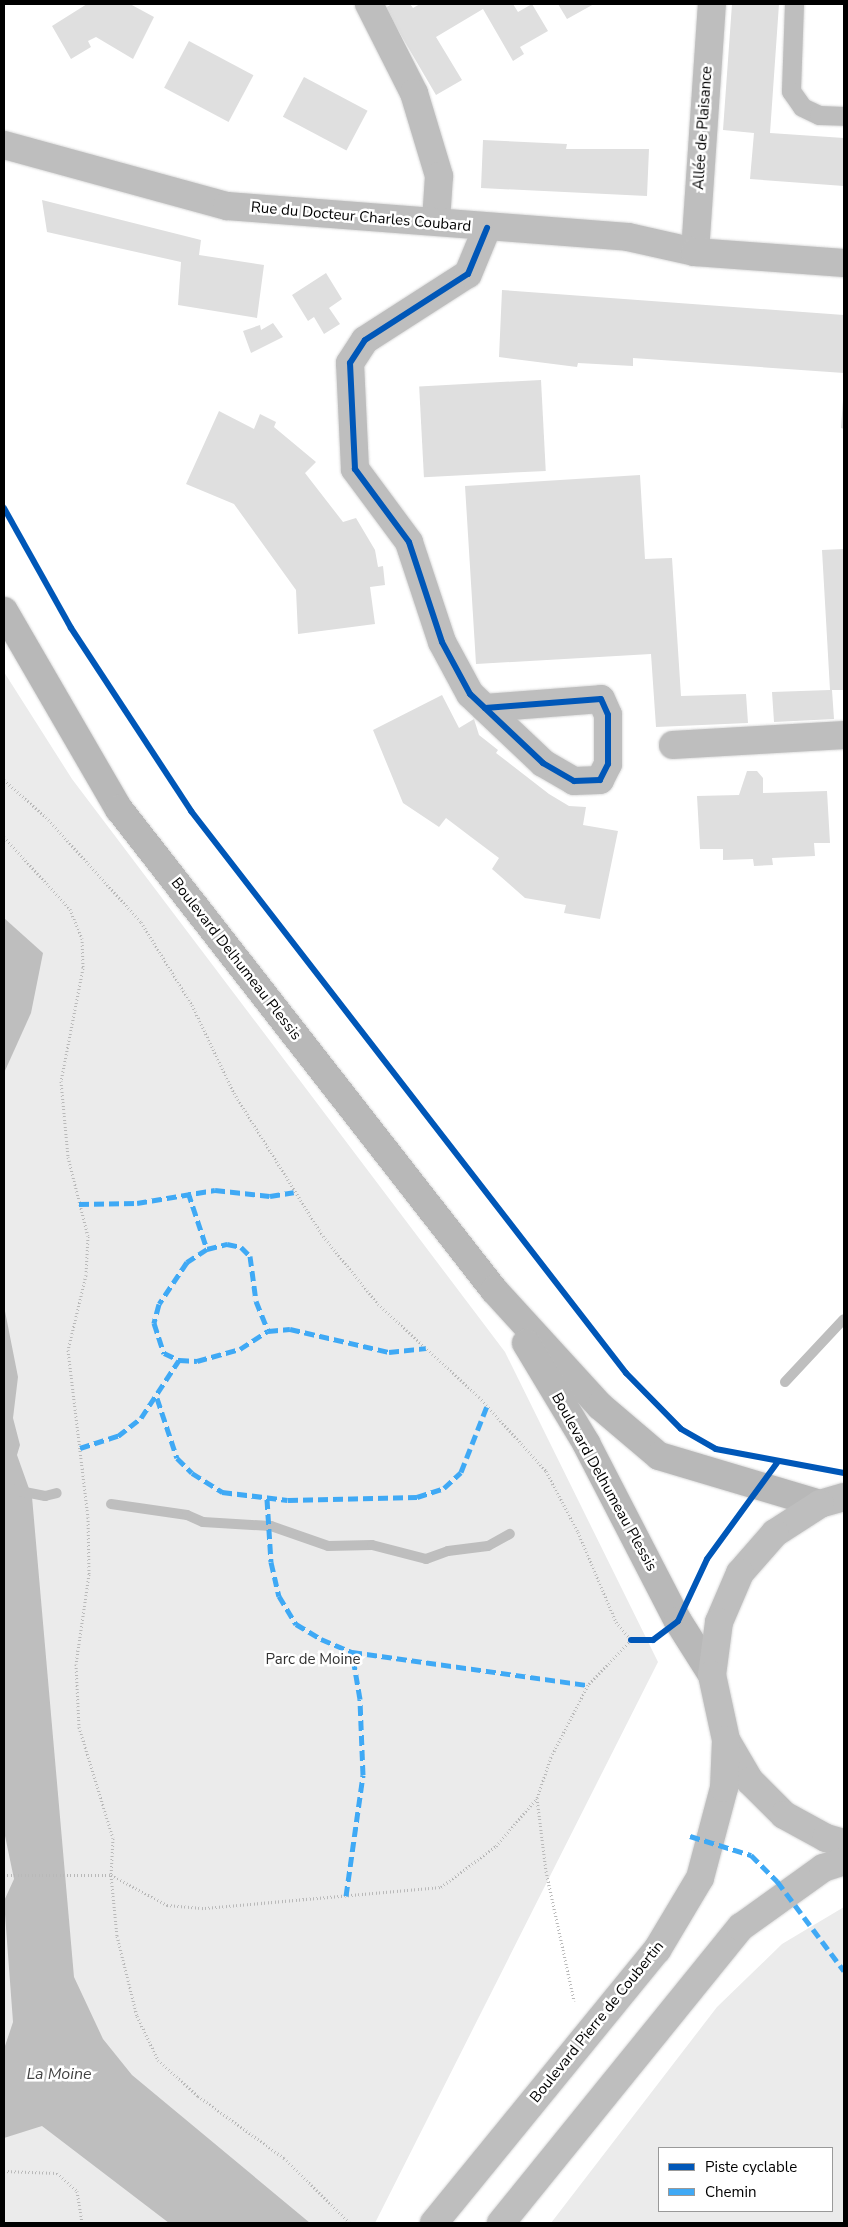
<!DOCTYPE html>
<html>
<head>
<meta charset="utf-8">
<style>
  body { margin:0 }
  #map { position:relative; width:848px; height:2227px; overflow:hidden; background:#fff; font-family:"Nunito Sans",sans-serif }
  div>[style] { position:absolute }
  [style*='--x'] { left:calc(var(--x)*1px); top:calc(var(--y)*1px); width:calc(var(--w)*1px); rotate:calc(var(--a)*1deg) }
  .green>* { inset:0; background:#ebebeb }
  .water>* { inset:0; background:#bebebe }
  .stream>* { height:10px; margin:-5px; padding:0 5px; transform-origin:5px; border-radius:5px; background:#bebebe }
  .building>* { inset:0; background:#dfdfdf; transform-origin:0 0 }
  .path>* { height:3px; margin-top:-1.5px; transform-origin:0; background:repeating-linear-gradient(90deg,#b9b9b9 0 1px,transparent 0 3.5px) }
  .roads { filter:drop-shadow(0 0 1px #dbdbdb) drop-shadow(0 0 1px #dbdbdb) }
  .service>* { height:19px; margin:-9.5px; padding:0 9.5px; transform-origin:9.5px; border-radius:9.5px; background:#bebebe }
  .minor>* { height:28px; margin:-14px; padding:0 14px; transform-origin:14px; border-radius:14px; background:#bebebe }
  .tertiary>* { height:28px; margin:-14px; padding:0 14px; transform-origin:14px; border-radius:14px; background:#bebebe }
  .secondary>* { height:28px; margin:-14px; padding:0 14px; transform-origin:14px; border-radius:14px; background:#b8b8b8 }
  .primary>* { height:28px; margin:-14px; padding:0 14px; transform-origin:14px; border-radius:14px; background:#bebebe }
  .quiet>* { height:5px; margin-top:-2.5px; transform-origin:0; background:repeating-linear-gradient(90deg,#3fa9f5 0 10px,transparent 0 15px) }
  .cycleway>* { height:6px; margin:-3px; padding:0 3px; transform-origin:3px; border-radius:3px; background:#0057b8 }
  span { translate:-50% -50%; white-space:nowrap; text-align:center; line-height:1.15; -webkit-text-stroke:5px #fff; paint-order:stroke }
  .street-label { font-size:15px; color:#000 }
  .park-label { font-size:15px; color:#323232 }
  .water-label { font-size:16px; color:#434343; font-style:italic }
  .frame { position:absolute; inset:0; border:5px solid #000; pointer-events:none }
  .legend { position:absolute; left:658px; top:2147px; width:175px; height:65px; box-sizing:border-box; background:#fff; border:1px solid #999; margin:0; padding:6px 9px; list-style:none; font-size:15px; color:#000 }
  .legend li { display:flex; align-items:center; gap:10px; height:25px }
  .legend b { width:25px; border:1px solid #999 }
</style>
</head>
<body>
<div id="map">
  <div class="green">
    <i style="clip-path:polygon(4px 672px,72px 779px,505px 1352px,658px 1662px,375px 2223px,4px 2223px)"></i>
    <i style="clip-path:polygon(evenodd,844px 1907px,844px 2223px,551px 2223px,717px 2007px,782px 1944px,844px 1907px,659px 2148px,832px 2148px,832px 2211px,659px 2211px,659px 2148px)"></i>
  </div>
  <div class="water">
    <i style="clip-path:polygon(4px 918px,43px 953px,31px 1013px,4px 1073px)"></i>
    <i style="clip-path:polygon(4px 1306px,18px 1377px,13px 1418px,20px 1445px,17px 1455px,32px 1497px,74px 1977px,103px 2039px,132px 2075px,310px 2223px,169px 2223px,42px 2126px,4px 2138px,4px 2049px,13px 2022px,4px 1901px,14px 1879px,4px 1831px)"></i>
  </div>
  <div class="stream">
    <i style="--x:785;--y:1382;--w:86;--a:-46.9"></i>
    <i style="--x:4;--y:1488;--w:42;--a:11"></i>
    <i style="--x:45;--y:1496;--w:12;--a:-14"></i>
    <i style="--x:111;--y:1504;--w:77;--a:8.2"></i>
    <i style="--x:187;--y:1515;--w:17;--a:24"></i>
    <i style="--x:203;--y:1522;--w:68;--a:3.4"></i>
    <i style="--x:271;--y:1526;--w:60;--a:19.3"></i>
    <i style="--x:328;--y:1546;--w:44;--a:-1.3"></i>
    <i style="--x:372;--y:1545;--w:56;--a:14.5"></i>
    <i style="--x:426;--y:1559;--w:23;--a:-20"></i>
    <i style="--x:448;--y:1551;--w:40;--a:-7.1"></i>
    <i style="--x:488;--y:1546;--w:25;--a:-29"></i>
  </div>
  <div class="building">
    <i style="clip-path:polygon(87px 4px,130px 4px,154px 17px,133px 59px,96px 37px,88px 41px,91px 47px,71px 59px,52px 26px)"></i>
    <i style="clip-path:polygon(392px 4px,410px 4px,413px 8px,420px 4px,513px 4px,518px 12px,532px 4px,548px 31px,520px 47px,524px 54px,513px 61px,483px 9px,436px 37px,462px 80px,436px 95px,385px 8px)"></i>
    <i style="clip-path:polygon(558px 4px,594px 4px,567px 19px)"></i>
    <i style="clip-path:polygon(732px 4px,779px 4px,770px 133px,844px 138px,844px 186px,750px 179px,754px 133px,723px 130px)"></i>
    <i style="left:189px;top:41px;width:73px;height:53px;rotate:28deg"></i>
    <i style="left:304px;top:77px;width:72px;height:45px;rotate:28deg"></i>
    <i style="clip-path:polygon(483px 140px,567px 144px,566px 149px,649px 149px,647px 196px,481px 188px)"></i>
    <i style="clip-path:polygon(42px 200px,201px 240px,199px 255px,264px 265px,257px 318px,178px 305px,181px 262px,47px 232px)"></i>
    <i style="clip-path:polygon(326px 273px,342px 299px,329px 308px,340px 324px,324px 334px,314px 317px,308px 321px,292px 295px)"></i>
    <i style="clip-path:polygon(502px 290px,844px 315px,844px 373px,633px 358px,633px 366px,578px 363px,577px 367px,499px 357px)"></i>
    <i style="clip-path:polygon(273px 323px,283px 337px,251px 353px,243px 331px,260px 325px,261px 330px)"></i>
    <i style="left:541px;top:380px;width:91px;height:122px;rotate:87deg"></i>
    <i style="clip-path:polygon(843px 400px,844px 400px,844px 429px,841px 428px)"></i>
    <i style="clip-path:polygon(219px 411px,254px 429px,260px 414px,276px 422px,274px 427px,316px 462px,305px 473px,343px 522px,356px 518px,375px 550px,378px 567px,383px 566px,385px 585px,370px 587px,375px 624px,298px 634px,296px 590px,234px 504px,186px 484px)"></i>
    <i style="clip-path:polygon(640px 475px,645px 559px,672px 558px,681px 696px,746px 694px,748px 723px,656px 727px,651px 654px,476px 664px,465px 486px)"></i>
    <i style="clip-path:polygon(844px 549px,844px 690px,832px 690px,834px 719px,774px 722px,772px 692px,830px 690px,822px 550px)"></i>
    <i style="clip-path:polygon(442px 695px,459px 728px,474px 719px,479px 735px,498px 750px,496px 753px,549px 794px,569px 806px,586px 807px,583px 825px,618px 831px,600px 919px,564px 913px,566px 905px,525px 898px,492px 869px,499px 858px,471px 837px,446px 818px,439px 827px,403px 803px,373px 730px)"></i>
    <i style="clip-path:polygon(747px 771px,757px 771px,763px 778px,763px 793px,827px 791px,830px 843px,814px 843px,815px 856px,772px 858px,773px 865px,754px 866px,753px 859px,723px 860px,723px 849px,700px 849px,697px 796px,739px 795px)"></i>
  </div>
  <div class="path">
    <i style="--x:4;--y:780;--w:56;--a:41.4"></i>
    <i style="--x:46;--y:817;--w:142;--a:47.9"></i>
    <i style="--x:141;--y:922;--w:97;--a:58.4"></i>
    <i style="--x:192;--y:1005;--w:98;--a:64.5"></i>
    <i style="--x:234;--y:1093;--w:168;--a:58.1"></i>
    <i style="--x:323;--y:1236;--w:87;--a:51"></i>
    <i style="--x:378;--y:1304;--w:137;--a:42.6"></i>
    <i style="--x:479;--y:1397;--w:100;--a:47.8"></i>
    <i style="--x:546;--y:1471;--w:69;--a:62.3"></i>
    <i style="--x:578;--y:1532;--w:98;--a:67.1"></i>
    <i style="--x:616;--y:1622;--w:23;--a:50"></i>
    <i style="--x:631;--y:1640;--w:62;--a:133.7"></i>
    <i style="--x:588;--y:1685;--w:81;--a:117.2"></i>
    <i style="--x:551;--y:1757;--w:43;--a:108.9"></i>
    <i style="--x:537;--y:1798;--w:74;--a:83"></i>
    <i style="--x:546;--y:1871;--w:133;--a:77.8"></i>
    <i style="--x:4;--y:837;--w:98;--a:47.5"></i>
    <i style="--x:70;--y:909;--w:31;--a:68"></i>
    <i style="--x:82;--y:938;--w:30;--a:88"></i>
    <i style="--x:83;--y:968;--w:115;--a:101"></i>
    <i style="--x:61;--y:1081;--w:76;--a:84.7"></i>
    <i style="--x:68;--y:1157;--w:81;--a:75.8"></i>
    <i style="--x:88;--y:1236;--w:39;--a:93"></i>
    <i style="--x:86;--y:1275;--w:77;--a:103.5"></i>
    <i style="--x:68;--y:1350;--w:168;--a:83.2"></i>
    <i style="--x:88;--y:1517;--w:57;--a:89"></i>
    <i style="--x:89;--y:1574;--w:91;--a:98.2"></i>
    <i style="--x:76;--y:1664;--w:63;--a:87.3"></i>
    <i style="--x:79;--y:1727;--w:116;--a:73"></i>
    <i style="--x:113;--y:1838;--w:37;--a:93"></i>
    <i style="--x:111;--y:1875;--w:61;--a:84.4"></i>
    <i style="--x:117;--y:1936;--w:82;--a:76"></i>
    <i style="--x:137;--y:2016;--w:49;--a:64.5"></i>
    <i style="--x:158;--y:2060;--w:54;--a:42"></i>
    <i style="--x:198;--y:2096;--w:106;--a:35.8"></i>
    <i style="--x:284;--y:2158;--w:93;--a:44.6"></i>
    <i style="--x:4;--y:1875;--w:107;--a:0"></i>
    <i style="--x:111;--y:1875;--w:64;--a:28.2"></i>
    <i style="--x:167;--y:1905;--w:38;--a:5"></i>
    <i style="--x:205;--y:1908;--w:237;--a:-5.1"></i>
    <i style="--x:441;--y:1887;--w:69;--a:-36.7"></i>
    <i style="--x:496;--y:1846;--w:63;--a:-49.5"></i>
    <i style="--x:4;--y:2171;--w:53;--a:2.2"></i>
    <i style="--x:57;--y:2173;--w:27;--a:42"></i>
    <i style="--x:77;--y:2191;--w:32;--a:81"></i>
  </div>
  <div class="roads">
    <div class="service">
      <i style="--x:794;--y:4;--w:87;--a:92"></i>
      <i style="--x:791;--y:91;--w:19;--a:55"></i>
      <i style="--x:802;--y:107;--w:19;--a:25"></i>
      <i style="--x:819;--y:115;--w:25;--a:2"></i>
    </div>
    <div class="minor">
      <i style="--x:369;--y:4;--w:100;--a:63.2"></i>
      <i style="--x:414;--y:93;--w:87;--a:73.2"></i>
      <i style="--x:439;--y:176;--w:45;--a:93.8"></i>
      <i style="--x:695;--y:252;--w:249;--a:-86.1"></i>
      <i style="--x:485;--y:708;--w:116;--a:-4.4"></i>
      <i style="--x:601;--y:699;--w:17;--a:66"></i>
      <i style="--x:608;--y:715;--w:49;--a:90"></i>
      <i style="--x:608;--y:764;--w:18;--a:117"></i>
      <i style="--x:600;--y:780;--w:26;--a:178"></i>
      <i style="--x:574;--y:781;--w:36;--a:-150"></i>
      <i style="--x:543;--y:763;--w:100;--a:-136.6"></i>
      <i style="--x:470;--y:694;--w:59;--a:-118.3"></i>
      <i style="--x:442;--y:642;--w:105;--a:-108.3"></i>
      <i style="--x:409;--y:542;--w:91;--a:-126.5"></i>
      <i style="--x:355;--y:469;--w:106;--a:-92.7"></i>
      <i style="--x:350;--y:363;--w:27;--a:-57"></i>
      <i style="--x:365;--y:340;--w:122;--a:-32.7"></i>
      <i style="--x:468;--y:274;--w:50;--a:-67.6"></i>
      <i style="--x:673;--y:745;--w:171;--a:-3.3"></i>
    </div>
    <div class="tertiary">
      <i style="--x:4;--y:145;--w:231;--a:15.3"></i>
      <i style="--x:227;--y:206;--w:402;--a:4.4"></i>
      <i style="--x:628;--y:237;--w:69;--a:12.6"></i>
      <i style="--x:695;--y:252;--w:149;--a:4.2"></i>
    </div>
    <div class="secondary">
      <i style="--x:4;--y:611;--w:229;--a:59.9"></i>
      <i style="--x:119;--y:809;--w:610;--a:52.06"></i>
      <i style="--x:494;--y:1290;--w:157;--a:47.6"></i>
      <i style="--x:600;--y:1406;--w:77;--a:40.3"></i>
      <i style="--x:659;--y:1456;--w:168;--a:16.6"></i>
      <i style="--x:526;--y:1343;--w:117;--a:59"></i>
      <i style="--x:586;--y:1443;--w:200;--a:62.7"></i>
      <i style="--x:678;--y:1621;--w:64;--a:57.8"></i>
    </div>
    <div class="primary">
      <i style="--x:844;--y:1497;--w:25;--a:164"></i>
      <i style="--x:820;--y:1504;--w:54;--a:147.2"></i>
      <i style="--x:775;--y:1533;--w:53;--a:131.2"></i>
      <i style="--x:740;--y:1573;--w:53;--a:113.2"></i>
      <i style="--x:719;--y:1622;--w:53;--a:97.5"></i>
      <i style="--x:712;--y:1675;--w:66;--a:77.8"></i>
      <i style="--x:726;--y:1740;--w:48;--a:59.7"></i>
      <i style="--x:750;--y:1781;--w:48;--a:45"></i>
      <i style="--x:784;--y:1815;--w:48;--a:28.7"></i>
      <i style="--x:826;--y:1838;--w:19;--a:16"></i>
      <i style="--x:434;--y:2223;--w:353;--a:-50.8"></i>
      <i style="--x:657;--y:1950;--w:84;--a:-59.2"></i>
      <i style="--x:700;--y:1878;--w:93;--a:-75.1"></i>
      <i style="--x:724;--y:1788;--w:48;--a:-87.6"></i>
      <i style="--x:501;--y:2223;--w:381;--a:-51"></i>
      <i style="--x:741;--y:1927;--w:101;--a:-35.7"></i>
      <i style="--x:823;--y:1868;--w:22;--a:-18"></i>
    </div>
  </div>
  <div class="quiet">
    <i style="--x:188;--y:1192;--w:60;--a:71.6"></i>
    <i style="--x:207;--y:1249;--w:24;--a:147"></i>
    <i style="--x:187;--y:1262;--w:50;--a:123.7"></i>
    <i style="--x:159;--y:1304;--w:20;--a:105"></i>
    <i style="--x:154;--y:1323;--w:32;--a:72"></i>
    <i style="--x:164;--y:1353;--w:17;--a:25"></i>
    <i style="--x:179;--y:1360;--w:18;--a:3"></i>
    <i style="--x:197;--y:1361;--w:45;--a:-15.6"></i>
    <i style="--x:240;--y:1349;--w:33;--a:-33"></i>
    <i style="--x:268;--y:1331;--w:22;--a:-5"></i>
    <i style="--x:290;--y:1329;--w:102;--a:13.1"></i>
    <i style="--x:389;--y:1352;--w:37;--a:-6"></i>
    <i style="--x:79;--y:1204;--w:58;--a:-1"></i>
    <i style="--x:137;--y:1203;--w:79;--a:-9.5"></i>
    <i style="--x:215;--y:1190;--w:55;--a:6.2"></i>
    <i style="--x:270;--y:1196;--w:24;--a:-9"></i>
    <i style="--x:207;--y:1249;--w:21;--a:-14"></i>
    <i style="--x:227;--y:1244;--w:14;--a:12"></i>
    <i style="--x:241;--y:1247;--w:13;--a:45"></i>
    <i style="--x:250;--y:1256;--w:45;--a:82.4"></i>
    <i style="--x:256;--y:1301;--w:32;--a:68"></i>
    <i style="--x:157;--y:1398;--w:63;--a:71.6"></i>
    <i style="--x:177;--y:1458;--w:21;--a:45"></i>
    <i style="--x:192;--y:1473;--w:36;--a:32"></i>
    <i style="--x:222;--y:1492;--w:66;--a:6.9"></i>
    <i style="--x:288;--y:1500;--w:129;--a:-1.3"></i>
    <i style="--x:417;--y:1497;--w:28;--a:-18"></i>
    <i style="--x:444;--y:1488;--w:23;--a:-43"></i>
    <i style="--x:461;--y:1472;--w:71;--a:-68.5"></i>
    <i style="--x:80;--y:1448;--w:40;--a:-18"></i>
    <i style="--x:118;--y:1436;--w:29;--a:-38"></i>
    <i style="--x:141;--y:1418;--w:69;--a:-56.8"></i>
    <i style="--x:267;--y:1499;--w:63;--a:86.4"></i>
    <i style="--x:271;--y:1562;--w:35;--a:77"></i>
    <i style="--x:279;--y:1596;--w:33;--a:59"></i>
    <i style="--x:296;--y:1624;--w:29;--a:31"></i>
    <i style="--x:321;--y:1639;--w:34;--a:23"></i>
    <i style="--x:352;--y:1652;--w:238;--a:8"></i>
    <i style="--x:690;--y:1836;--w:64;--a:17.3"></i>
    <i style="--x:751;--y:1855;--w:37;--a:45"></i>
    <i style="--x:777;--y:1881;--w:112;--a:53.3"></i>
    <i style="--x:346;--y:1896;--w:122;--a:-82"></i>
    <i style="--x:363;--y:1775;--w:76;--a:-92.3"></i>
    <i style="--x:360;--y:1699;--w:48;--a:-99.7"></i>
  </div>
  <div class="cycleway">
    <i style="--x:4;--y:508;--w:137;--a:60.8"></i>
    <i style="--x:71;--y:628;--w:219;--a:56.7"></i>
    <i style="--x:191;--y:811;--w:711;--a:52.26"></i>
    <i style="--x:626;--y:1373;--w:78;--a:45.5"></i>
    <i style="--x:681;--y:1429;--w:40;--a:29.7"></i>
    <i style="--x:716;--y:1449;--w:130;--a:10.6"></i>
    <i style="--x:485;--y:708;--w:116;--a:-4.4"></i>
    <i style="--x:601;--y:699;--w:17;--a:66"></i>
    <i style="--x:608;--y:715;--w:49;--a:90"></i>
    <i style="--x:608;--y:764;--w:18;--a:117"></i>
    <i style="--x:600;--y:780;--w:26;--a:178"></i>
    <i style="--x:574;--y:781;--w:36;--a:-150"></i>
    <i style="--x:543;--y:763;--w:100;--a:-136.6"></i>
    <i style="--x:470;--y:694;--w:59;--a:-118.3"></i>
    <i style="--x:442;--y:642;--w:105;--a:-108.3"></i>
    <i style="--x:409;--y:542;--w:91;--a:-126.5"></i>
    <i style="--x:355;--y:469;--w:106;--a:-92.7"></i>
    <i style="--x:350;--y:363;--w:27;--a:-57"></i>
    <i style="--x:365;--y:340;--w:122;--a:-32.7"></i>
    <i style="--x:468;--y:274;--w:50;--a:-67.6"></i>
    <i style="--x:631;--y:1640;--w:22;--a:0"></i>
    <i style="--x:653;--y:1640;--w:31;--a:-37"></i>
    <i style="--x:678;--y:1621;--w:68;--a:-64.9"></i>
    <i style="--x:707;--y:1559;--w:119;--a:-53.9"></i>
  </div>
  <div class="street-label">
    <span style="left:703px;top:128px;rotate:-86deg">Allée de Plaisance</span>
    <span style="left:361px;top:217px;rotate:5deg">Rue du Docteur Charles Coubard</span>
    <span style="left:236px;top:959px;rotate:52deg">Boulevard Delhumeau Plessis</span>
    <span style="left:604px;top:1482px;rotate:61deg">Boulevard Delhumeau Plessis</span>
    <span style="left:597px;top:2022px;rotate:-51deg">Boulevard Pierre de Coubertin</span>
  </div>
  <div class="park-label">
    <span style="left:313px;top:1660px">Parc de Moine</span>
  </div>
  <div class="water-label">
    <span style="left:59px;top:2074px">La Moine</span>
  </div>
  <div class="frame"></div>
  <ul class="legend">
  <li><b style="height:6px;background:#0057b8"></b>Piste cyclable</li>
  <li><b style="height:6px;background:#3fa9f5"></b>Chemin</li>
  </ul>
</div>
</body>
</html>
